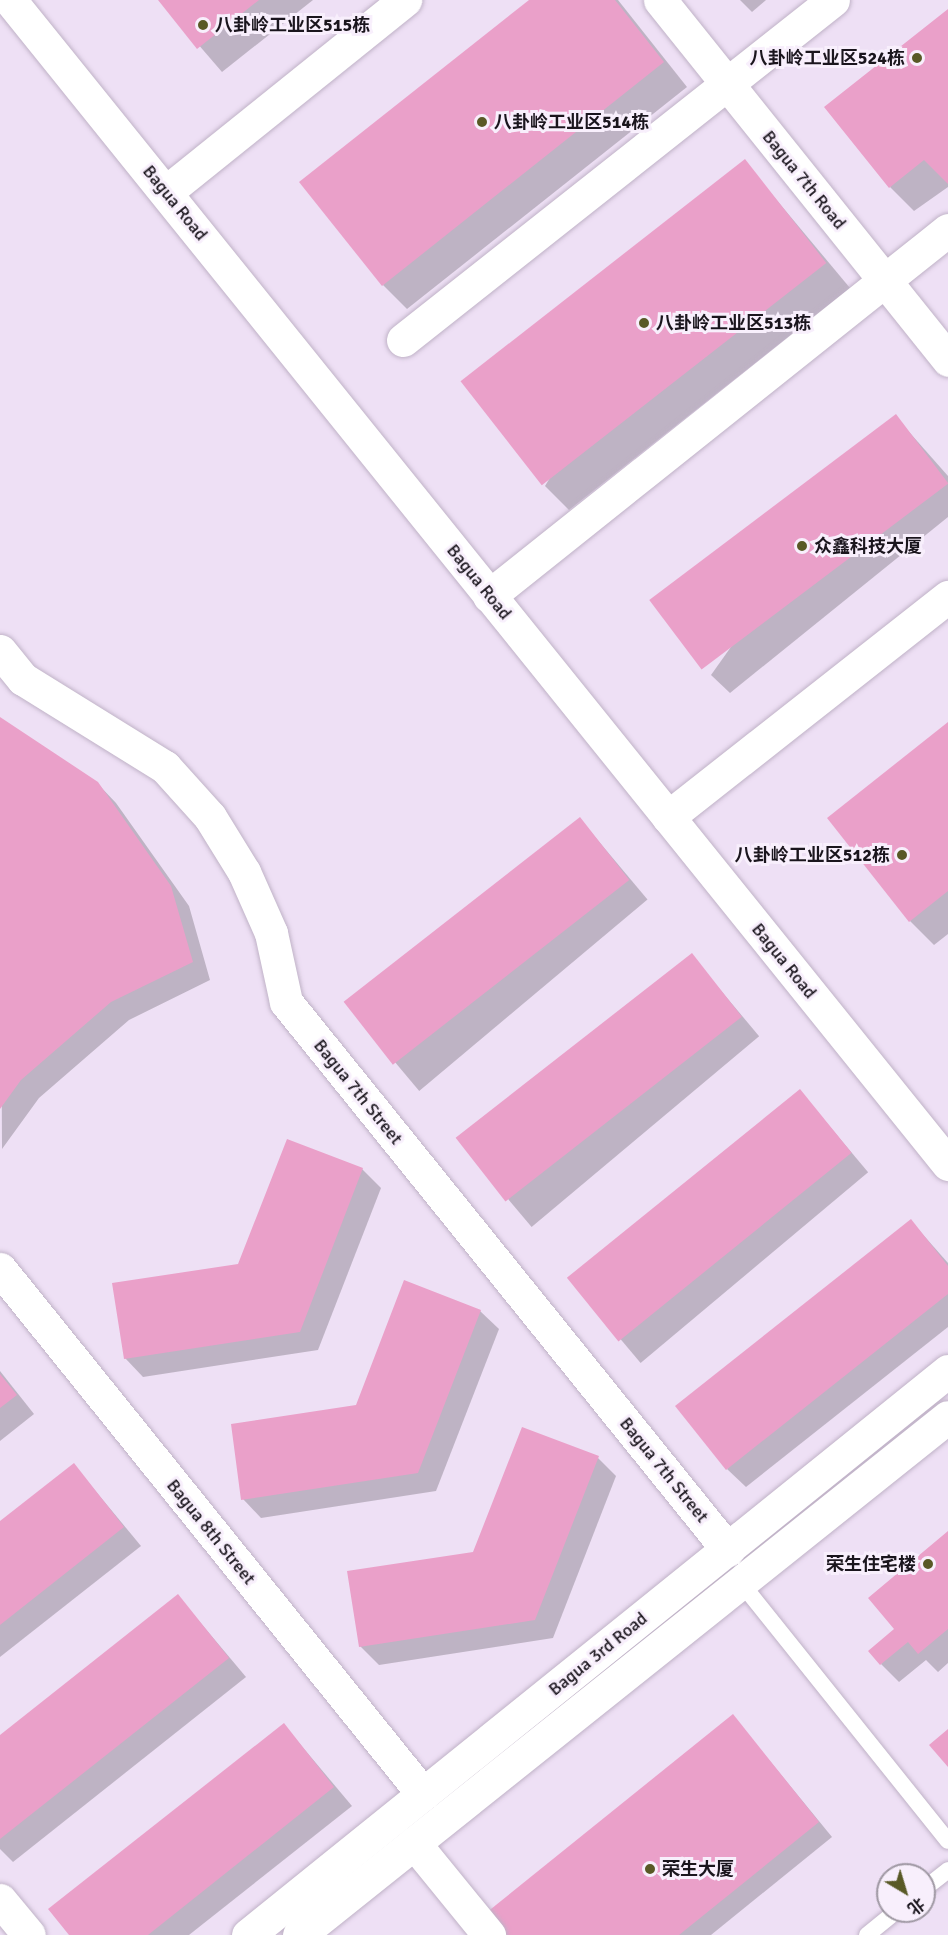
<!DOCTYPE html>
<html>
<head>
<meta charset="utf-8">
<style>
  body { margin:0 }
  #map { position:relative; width:948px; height:1935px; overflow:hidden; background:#eee0f5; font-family:Signika,"Noto Sans SC",sans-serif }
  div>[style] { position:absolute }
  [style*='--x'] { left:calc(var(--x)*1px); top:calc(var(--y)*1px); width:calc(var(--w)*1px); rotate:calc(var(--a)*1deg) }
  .shadow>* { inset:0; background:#0003; transform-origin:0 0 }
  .building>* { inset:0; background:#eaa0c9; transform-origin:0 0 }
  .roads { filter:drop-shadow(0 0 2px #c0b2c7) drop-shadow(0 0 2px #c0b2c7) }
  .lane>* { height:16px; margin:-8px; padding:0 8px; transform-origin:8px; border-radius:8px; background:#fff }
  .street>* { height:33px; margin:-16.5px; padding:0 16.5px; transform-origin:16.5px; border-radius:16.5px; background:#fff }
  .secondary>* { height:33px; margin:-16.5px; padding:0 16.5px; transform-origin:16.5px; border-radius:16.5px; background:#fff }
  .dots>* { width:16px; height:16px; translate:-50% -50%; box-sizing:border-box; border:3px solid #f8effc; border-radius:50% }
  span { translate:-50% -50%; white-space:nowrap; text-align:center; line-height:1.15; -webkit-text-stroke:6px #f8effc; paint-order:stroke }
  .poi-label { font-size:18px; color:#1a151d; font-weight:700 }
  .left { translate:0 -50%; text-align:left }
  .right { translate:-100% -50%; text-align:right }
  .street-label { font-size:18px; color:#1a151d }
  .north { position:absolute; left:876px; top:1863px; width:60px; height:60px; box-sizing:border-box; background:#f8effc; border:2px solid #9f98a3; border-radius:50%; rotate:142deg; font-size:16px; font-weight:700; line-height:24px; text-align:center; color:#1a151d }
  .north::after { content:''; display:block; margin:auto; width:21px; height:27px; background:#595926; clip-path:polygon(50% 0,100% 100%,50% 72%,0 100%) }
</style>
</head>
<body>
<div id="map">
  <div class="shadow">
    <i style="clip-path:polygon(160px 0,313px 0,222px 72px)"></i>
    <i style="clip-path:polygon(532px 0,618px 0,687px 87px,407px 309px,383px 285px)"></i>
    <i style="clip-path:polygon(740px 0,766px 0,752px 12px)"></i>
    <i style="clip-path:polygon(948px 11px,948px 187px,914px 211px,890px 187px)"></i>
    <i style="clip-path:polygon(744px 161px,850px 288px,569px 510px,545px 486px)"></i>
    <i style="clip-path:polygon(895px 416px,948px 476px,948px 517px,730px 693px,711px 675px)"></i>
    <i style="clip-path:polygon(0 719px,97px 783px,116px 803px,189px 906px,210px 980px,129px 1020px,39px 1098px,2px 1149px)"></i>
    <i style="clip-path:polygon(948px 724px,948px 934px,934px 945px,910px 921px)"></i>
    <i style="left:580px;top:819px;width:105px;height:298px;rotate:50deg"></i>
    <i style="left:691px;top:955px;width:106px;height:297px;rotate:50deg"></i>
    <i style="left:800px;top:1091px;width:106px;height:297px;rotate:50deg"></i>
    <i style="clip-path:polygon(362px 1169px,381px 1188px,318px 1350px,143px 1377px,125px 1358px)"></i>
    <i style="clip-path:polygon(911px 1221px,948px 1263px,948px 1327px,746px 1487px,727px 1469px)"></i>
    <i style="clip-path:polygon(480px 1311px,499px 1329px,436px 1491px,261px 1518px,243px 1499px)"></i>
    <i style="clip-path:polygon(0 1371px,34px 1414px,0 1441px)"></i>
    <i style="clip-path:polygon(598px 1458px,616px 1476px,553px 1638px,379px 1665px,360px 1646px)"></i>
    <i style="clip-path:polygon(74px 1465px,141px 1546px,0 1657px,0 1523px)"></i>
    <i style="clip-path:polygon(948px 1533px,948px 1663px,938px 1672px,926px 1660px,899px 1682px,881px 1664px)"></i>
    <i style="clip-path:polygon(178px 1596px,246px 1677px,13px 1862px,0 1849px,0 1737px)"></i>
    <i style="clip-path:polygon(733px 1716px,832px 1837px,711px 1935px,498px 1935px)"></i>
    <i style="clip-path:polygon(284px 1725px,352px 1806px,189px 1935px,71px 1935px)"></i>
  </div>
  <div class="building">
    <i style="clip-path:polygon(158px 0,259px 0,197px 49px)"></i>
    <i style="clip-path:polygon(529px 0,615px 0,664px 62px,382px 286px,299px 182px)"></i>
    <i style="clip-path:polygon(948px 9px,948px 184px,924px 160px,889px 188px,824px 107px)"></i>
    <i style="left:745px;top:159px;width:132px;height:361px;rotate:52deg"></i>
    <i style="left:896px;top:414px;width:87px;height:309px;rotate:53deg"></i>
    <i style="clip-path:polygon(0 717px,98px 782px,171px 886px,193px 962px,111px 1002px,21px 1080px,0 1109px)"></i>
    <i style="clip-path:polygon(948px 722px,948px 891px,909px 922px,827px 818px)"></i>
    <i style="left:580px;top:817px;width:80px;height:300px;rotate:52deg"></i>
    <i style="left:692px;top:953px;width:81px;height:300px;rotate:52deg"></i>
    <i style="left:800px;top:1089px;width:82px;height:300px;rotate:51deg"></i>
    <i style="clip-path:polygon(287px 1139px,363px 1168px,300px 1332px,124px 1359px,112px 1283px,238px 1264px)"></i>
    <i style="clip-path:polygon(911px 1219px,948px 1266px,948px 1294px,726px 1470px,675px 1406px)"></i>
    <i style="clip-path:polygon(404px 1280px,481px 1310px,418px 1473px,241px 1500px,231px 1424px,356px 1405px)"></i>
    <i style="clip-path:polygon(0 1374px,17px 1395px,0 1408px)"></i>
    <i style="clip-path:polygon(522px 1427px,599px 1456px,535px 1620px,359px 1647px,347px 1571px,473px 1552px)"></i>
    <i style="clip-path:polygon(74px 1463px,124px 1527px,0 1625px,0 1521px)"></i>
    <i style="clip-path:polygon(948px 1531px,948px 1629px,918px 1654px,908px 1642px,880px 1665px,868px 1651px,894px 1629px,868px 1598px)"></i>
    <i style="clip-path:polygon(178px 1594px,229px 1658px,0 1839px,0 1735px)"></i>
    <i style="clip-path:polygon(733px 1714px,819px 1822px,679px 1935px,496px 1935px,481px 1917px)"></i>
    <i style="clip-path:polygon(284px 1723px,334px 1787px,148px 1935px,69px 1935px,48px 1909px)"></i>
    <i style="clip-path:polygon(948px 1729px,948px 1767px,929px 1745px)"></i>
  </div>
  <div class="roads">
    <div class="lane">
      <i style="--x:742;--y:1584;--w:329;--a:51.3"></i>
      <i style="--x:924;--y:1889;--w:31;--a:-38"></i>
      <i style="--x:867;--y:1935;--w:38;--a:-39"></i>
    </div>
    <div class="street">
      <i style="--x:660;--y:0;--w:461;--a:51.3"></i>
      <i style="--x:166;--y:192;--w:307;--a:-38.8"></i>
      <i style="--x:403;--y:340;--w:548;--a:-38.33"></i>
      <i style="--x:489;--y:596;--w:587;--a:-38.57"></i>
      <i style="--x:0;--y:651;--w:36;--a:51"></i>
      <i style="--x:23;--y:679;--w:167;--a:31.8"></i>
      <i style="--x:165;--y:767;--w:67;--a:48"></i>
      <i style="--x:210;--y:817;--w:65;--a:58.3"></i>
      <i style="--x:244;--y:872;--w:67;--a:66.1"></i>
      <i style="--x:271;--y:933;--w:71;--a:77.7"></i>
      <i style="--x:286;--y:1002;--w:704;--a:51.11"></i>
      <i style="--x:668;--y:817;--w:356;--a:-38.2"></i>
      <i style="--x:0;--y:1269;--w:674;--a:51.14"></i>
      <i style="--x:414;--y:1843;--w:119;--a:50.8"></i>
    </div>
    <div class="secondary">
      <i style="--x:10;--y:0;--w:1495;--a:51.14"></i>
      <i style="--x:0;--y:1900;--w:45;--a:50.4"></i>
      <i style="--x:248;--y:1935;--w:899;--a:-38.86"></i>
      <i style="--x:299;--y:1935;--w:830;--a:-38.6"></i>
    </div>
  </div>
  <div class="dots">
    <i style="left:203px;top:25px;background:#595926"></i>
    <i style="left:917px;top:58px;background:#595926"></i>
    <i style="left:482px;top:122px;background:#595926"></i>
    <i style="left:644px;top:323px;background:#595926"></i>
    <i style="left:802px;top:546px;background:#595926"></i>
    <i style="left:902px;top:855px;background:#595926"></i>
    <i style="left:928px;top:1564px;background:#595926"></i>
    <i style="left:650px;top:1869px;background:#595926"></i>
  </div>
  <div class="poi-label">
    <span class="left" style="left:215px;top:25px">八卦岭工业区515栋</span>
    <span class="right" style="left:905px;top:58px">八卦岭工业区524栋</span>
    <span class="left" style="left:494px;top:122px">八卦岭工业区514栋</span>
    <span class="left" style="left:656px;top:323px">八卦岭工业区513栋</span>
    <span class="left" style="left:814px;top:546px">众鑫科技大厦</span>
    <span class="right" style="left:890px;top:855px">八卦岭工业区512栋</span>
    <span class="right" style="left:916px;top:1564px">荣生住宅楼</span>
    <span class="left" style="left:662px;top:1869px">荣生大厦</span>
  </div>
  <div class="street-label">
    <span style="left:804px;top:180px;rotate:51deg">Bagua 7th Road</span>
    <span style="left:175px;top:203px;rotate:51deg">Bagua Road</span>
    <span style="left:479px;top:582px;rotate:51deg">Bagua Road</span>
    <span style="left:784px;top:961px;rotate:51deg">Bagua Road</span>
    <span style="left:358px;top:1092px;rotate:51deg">Bagua 7th Street</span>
    <span style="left:664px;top:1470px;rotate:51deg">Bagua 7th Street</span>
    <span style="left:211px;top:1532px;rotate:51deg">Bagua 8th Street</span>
    <span style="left:598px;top:1654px;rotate:-39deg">Bagua 3rd Road</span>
  </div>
  <div class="north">北</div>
</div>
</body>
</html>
